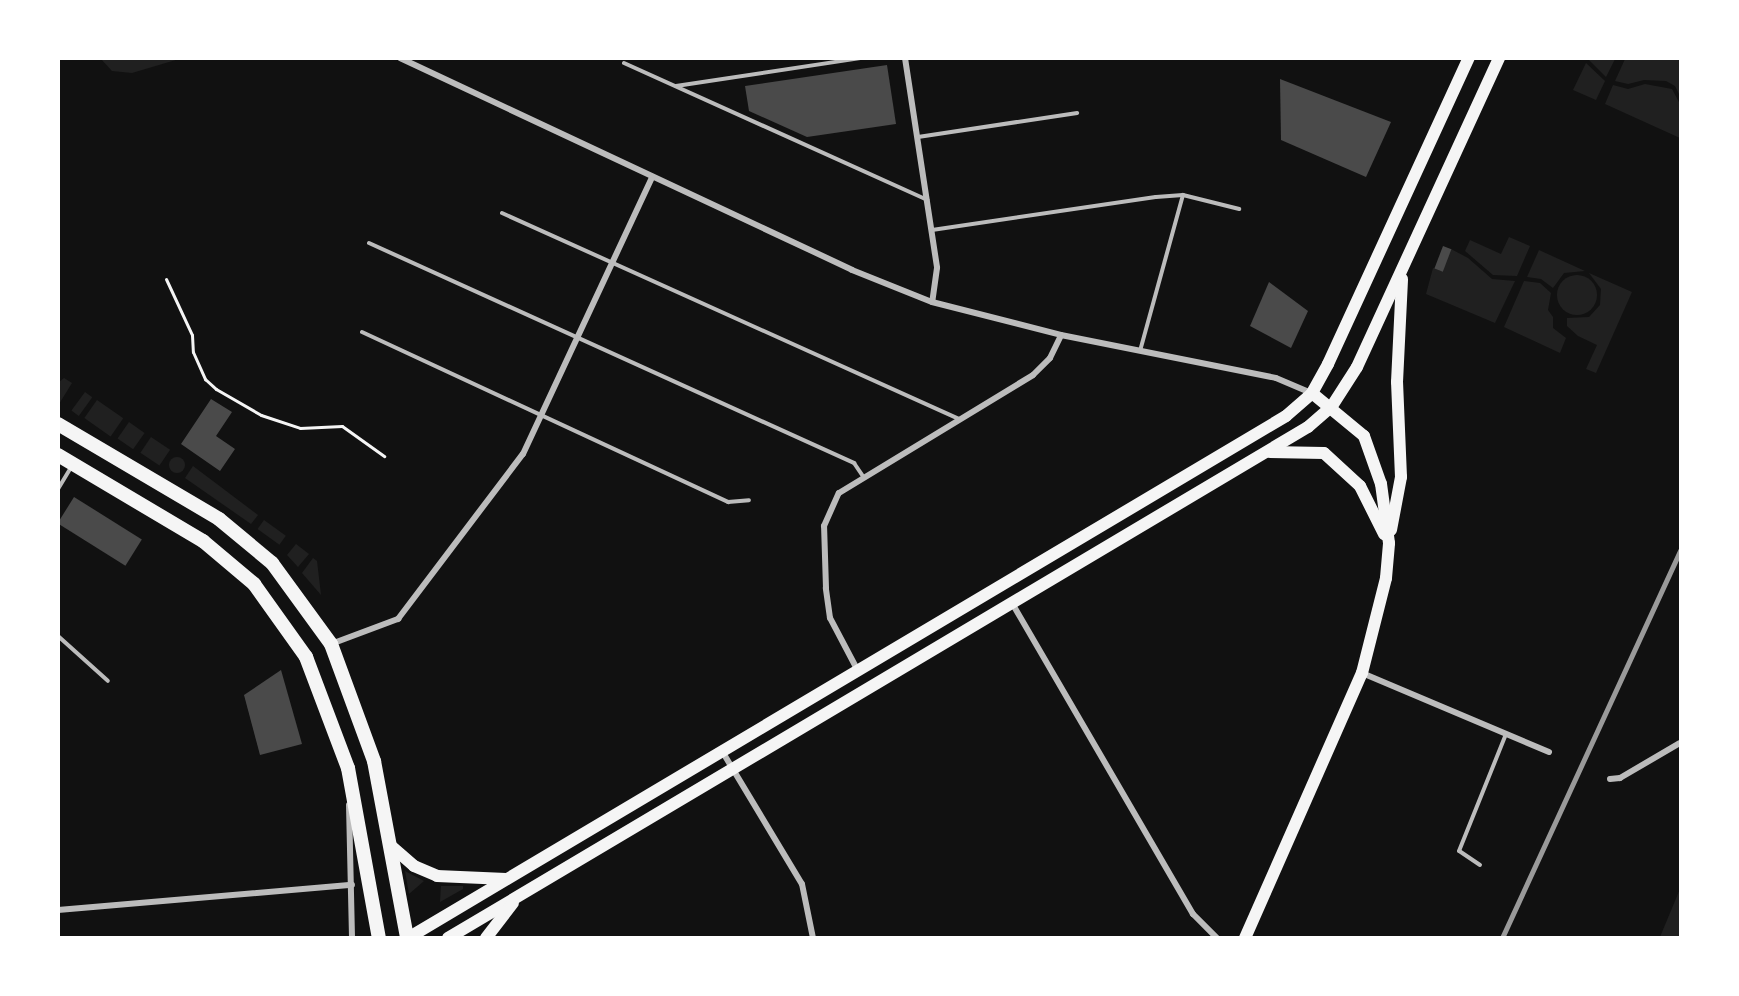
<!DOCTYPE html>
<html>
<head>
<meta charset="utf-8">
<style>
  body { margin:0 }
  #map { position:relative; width:1739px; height:996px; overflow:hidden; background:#111; font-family:"Space Grotesk",sans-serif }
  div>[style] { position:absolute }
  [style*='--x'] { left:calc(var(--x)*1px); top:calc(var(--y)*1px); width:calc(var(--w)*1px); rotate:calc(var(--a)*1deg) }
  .green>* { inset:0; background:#202020; transform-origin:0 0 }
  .round { border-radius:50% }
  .building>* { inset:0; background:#4a4a4a; transform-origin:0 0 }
  .path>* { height:3px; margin:-1.5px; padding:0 1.5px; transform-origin:1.5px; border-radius:1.5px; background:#f5f5f5 }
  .service>* { height:4px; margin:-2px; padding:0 2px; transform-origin:2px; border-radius:2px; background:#bcbcbc }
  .minor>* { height:6px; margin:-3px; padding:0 3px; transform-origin:3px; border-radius:3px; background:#bcbcbc }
  .secondary>* { height:12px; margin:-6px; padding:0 6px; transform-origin:6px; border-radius:6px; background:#f5f5f5 }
  .trunk>* { height:14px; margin:-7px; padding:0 7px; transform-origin:7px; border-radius:7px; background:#f5f5f5 }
  .rail>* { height:4.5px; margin:-2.25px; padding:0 2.25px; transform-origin:2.25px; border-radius:2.25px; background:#9a9a9a }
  span { translate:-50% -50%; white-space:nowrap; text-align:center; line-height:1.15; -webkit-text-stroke:6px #fff; paint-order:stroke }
  .frame { position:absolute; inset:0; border:60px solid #fff; pointer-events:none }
</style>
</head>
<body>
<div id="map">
  <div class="green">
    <i style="clip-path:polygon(101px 59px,101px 58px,179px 59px,132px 73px,112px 71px)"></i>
    <i style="clip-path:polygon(1588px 59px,1615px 59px,1606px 77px)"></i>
    <i style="clip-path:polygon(1625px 59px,1680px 59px,1680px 96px,1675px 86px,1666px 81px,1644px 80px,1628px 84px,1615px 81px)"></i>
    <i style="clip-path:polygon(1586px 63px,1605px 81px,1596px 100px,1573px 90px)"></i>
    <i style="clip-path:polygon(1645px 84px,1672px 89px,1680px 104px,1680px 138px,1605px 104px,1613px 85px,1628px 89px)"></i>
    <i style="clip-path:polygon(1509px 237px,1530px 246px,1517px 276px,1493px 275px,1465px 251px,1470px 240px,1501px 254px)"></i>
    <i style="clip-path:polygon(1451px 249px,1468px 258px,1492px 279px,1515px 281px,1495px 323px,1426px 294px,1433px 268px,1441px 271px)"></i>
    <i style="clip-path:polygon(1539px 250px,1585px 271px,1564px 273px,1553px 288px,1541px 279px,1527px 277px)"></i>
    <i style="clip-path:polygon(1589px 273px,1632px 292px,1596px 373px,1586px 369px,1597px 345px,1578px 336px,1567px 326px,1567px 318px,1589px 317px,1600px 305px,1601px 289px)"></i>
    <i class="round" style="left:1557px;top:275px;width:40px;height:40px"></i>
    <i style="clip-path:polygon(1524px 281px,1540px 283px,1551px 293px,1548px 310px,1553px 317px,1553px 328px,1566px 338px,1560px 353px,1504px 327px)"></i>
    <i style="clip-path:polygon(64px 378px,72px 383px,59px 404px,59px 382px)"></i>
    <i style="left:85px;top:392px;width:9px;height:23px;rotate:36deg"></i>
    <i style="left:97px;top:400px;width:32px;height:22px;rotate:35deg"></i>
    <i style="left:129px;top:422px;width:19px;height:20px;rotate:35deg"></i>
    <i style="left:151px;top:437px;width:23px;height:19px;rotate:34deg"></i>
    <i class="round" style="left:169px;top:457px;width:16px;height:16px"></i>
    <i style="clip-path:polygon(193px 466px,258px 515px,251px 524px,185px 478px)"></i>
    <i style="left:264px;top:520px;width:27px;height:11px;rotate:36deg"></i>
    <i style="clip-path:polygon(296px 544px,309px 554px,298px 567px,287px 555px)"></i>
    <i style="clip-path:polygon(313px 558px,317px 561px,321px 595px,302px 573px)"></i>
    <i style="clip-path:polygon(405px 871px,424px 881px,409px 894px)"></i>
    <i style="clip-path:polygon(441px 886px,463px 886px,463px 889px,440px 902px)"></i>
    <i style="clip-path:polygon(1680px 889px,1680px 937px,1660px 937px)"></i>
  </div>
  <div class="building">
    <i style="clip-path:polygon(887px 65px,896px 124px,807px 137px,749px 111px,745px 86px)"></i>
    <i style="clip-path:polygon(1280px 79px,1391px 122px,1366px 177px,1281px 140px)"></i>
    <i style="left:1443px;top:246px;width:9px;height:24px;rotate:21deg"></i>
    <i style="clip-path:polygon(1269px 282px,1308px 311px,1291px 348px,1250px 326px)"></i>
    <i style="clip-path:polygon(211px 399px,232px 412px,216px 436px,235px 449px,220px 471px,181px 444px)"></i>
    <i style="left:74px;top:497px;width:80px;height:31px;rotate:32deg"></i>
    <i style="clip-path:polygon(281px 670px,302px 744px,260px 755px,244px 695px)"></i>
  </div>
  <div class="path">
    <i style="--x:166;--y:279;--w:62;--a:65.1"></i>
    <i style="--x:192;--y:335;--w:17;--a:87"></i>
    <i style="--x:193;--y:352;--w:30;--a:66"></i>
    <i style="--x:205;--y:379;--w:15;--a:42"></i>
    <i style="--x:216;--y:389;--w:52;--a:30"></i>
    <i style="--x:261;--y:415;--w:41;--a:18.4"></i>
    <i style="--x:300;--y:428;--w:42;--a:-2.7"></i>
    <i style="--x:342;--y:426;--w:52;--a:35.5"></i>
  </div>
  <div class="service">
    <i style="--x:624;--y:63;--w:333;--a:24.3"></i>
    <i style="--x:676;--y:86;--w:188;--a:-8.6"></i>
    <i style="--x:918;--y:137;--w:161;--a:-8.6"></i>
    <i style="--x:502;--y:213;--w:501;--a:24.26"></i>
    <i style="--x:932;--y:230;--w:226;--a:-8.4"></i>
    <i style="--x:1156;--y:197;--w:27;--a:-4"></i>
    <i style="--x:1183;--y:195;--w:58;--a:14"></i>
    <i style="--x:369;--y:243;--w:533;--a:24.4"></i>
    <i style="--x:854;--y:463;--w:18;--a:56"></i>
    <i style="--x:362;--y:332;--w:404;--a:24.9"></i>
    <i style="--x:728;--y:502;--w:21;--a:-5"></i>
    <i style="--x:1140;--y:351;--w:162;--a:-74.6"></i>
    <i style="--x:58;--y:489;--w:26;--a:-59"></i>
    <i style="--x:58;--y:636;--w:67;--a:42"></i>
    <i style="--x:1480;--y:865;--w:25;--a:-146"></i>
    <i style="--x:1459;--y:851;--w:126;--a:-68.1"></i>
  </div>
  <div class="minor">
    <i style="--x:400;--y:58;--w:499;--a:25.1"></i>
    <i style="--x:852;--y:270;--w:86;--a:21.8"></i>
    <i style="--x:932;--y:302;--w:133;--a:14.3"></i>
    <i style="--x:1061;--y:335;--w:219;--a:11.3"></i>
    <i style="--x:1276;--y:378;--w:39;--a:23"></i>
    <i style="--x:905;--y:58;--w:212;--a:81.3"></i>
    <i style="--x:937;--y:268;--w:34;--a:98"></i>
    <i style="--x:1012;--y:603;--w:360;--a:59.8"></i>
    <i style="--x:1193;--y:914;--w:34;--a:45"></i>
    <i style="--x:331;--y:644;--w:72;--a:-20.5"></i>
    <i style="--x:398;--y:619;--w:207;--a:-52.9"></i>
    <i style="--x:523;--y:454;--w:306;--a:-65"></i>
    <i style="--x:858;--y:671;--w:60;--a:-117.8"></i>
    <i style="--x:830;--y:618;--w:30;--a:-98"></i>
    <i style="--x:826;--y:588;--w:62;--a:-91.8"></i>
    <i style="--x:824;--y:526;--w:36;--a:-66"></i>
    <i style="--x:839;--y:493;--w:227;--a:-31.3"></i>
    <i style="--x:1033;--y:375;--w:24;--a:-45"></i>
    <i style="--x:1050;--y:358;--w:25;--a:-64"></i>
    <i style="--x:1362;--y:673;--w:203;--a:22.9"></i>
    <i style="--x:722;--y:751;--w:155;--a:59"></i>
    <i style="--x:802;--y:884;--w:55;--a:78.5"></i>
    <i style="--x:1610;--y:779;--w:10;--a:-6"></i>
    <i style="--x:1620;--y:778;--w:69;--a:-30.3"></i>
    <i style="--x:349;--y:805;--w:133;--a:88.7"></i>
    <i style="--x:58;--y:910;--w:295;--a:-4.9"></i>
  </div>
  <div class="secondary">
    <i style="--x:1270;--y:452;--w:54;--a:1.1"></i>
    <i style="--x:1324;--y:453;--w:49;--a:42.5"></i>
    <i style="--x:1360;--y:486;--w:54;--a:63.4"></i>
    <i style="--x:1391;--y:530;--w:54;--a:-79.3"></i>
    <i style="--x:1401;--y:477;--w:95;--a:-92.4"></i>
    <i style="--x:1397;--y:382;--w:103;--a:-87.2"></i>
    <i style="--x:390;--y:845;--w:32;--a:41"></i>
    <i style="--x:414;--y:866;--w:25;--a:23"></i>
    <i style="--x:437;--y:876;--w:69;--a:2.5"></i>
    <i style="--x:408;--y:938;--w:1021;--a:-30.73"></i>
    <i style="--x:1286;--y:416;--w:35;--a:-41"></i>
    <i style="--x:1312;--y:393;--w:33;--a:-61"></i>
    <i style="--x:1328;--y:364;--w:337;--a:-65.3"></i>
    <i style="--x:448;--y:938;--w:1000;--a:-30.72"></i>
    <i style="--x:1308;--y:427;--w:32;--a:-41"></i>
    <i style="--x:1332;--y:406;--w:46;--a:-57.3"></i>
    <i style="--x:1357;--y:367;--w:340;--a:-65.3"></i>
    <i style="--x:486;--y:938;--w:44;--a:-52.4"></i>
    <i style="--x:1245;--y:938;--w:290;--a:-66.2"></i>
    <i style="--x:1362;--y:673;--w:98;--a:-75.8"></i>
    <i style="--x:1386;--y:578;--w:35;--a:-85"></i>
    <i style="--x:1389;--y:543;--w:60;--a:-97.7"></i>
    <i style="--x:1381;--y:484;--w:51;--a:-109.5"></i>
    <i style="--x:1364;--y:436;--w:67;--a:-140.4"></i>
  </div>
  <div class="trunk">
    <i style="--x:58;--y:424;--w:187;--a:30.5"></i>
    <i style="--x:219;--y:519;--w:69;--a:39.7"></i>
    <i style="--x:272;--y:563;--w:100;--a:53.9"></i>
    <i style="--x:331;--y:644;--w:125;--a:69.8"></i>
    <i style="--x:374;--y:761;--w:180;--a:79.4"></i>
    <i style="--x:58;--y:455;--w:169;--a:30.7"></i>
    <i style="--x:203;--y:541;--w:67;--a:40.1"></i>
    <i style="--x:254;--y:584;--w:90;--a:54.5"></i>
    <i style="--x:306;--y:657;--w:119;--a:69.3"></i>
    <i style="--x:348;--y:768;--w:173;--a:79.7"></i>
  </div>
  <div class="rail">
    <i style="--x:1502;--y:938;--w:426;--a:-65.3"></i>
  </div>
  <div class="frame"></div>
</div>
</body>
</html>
